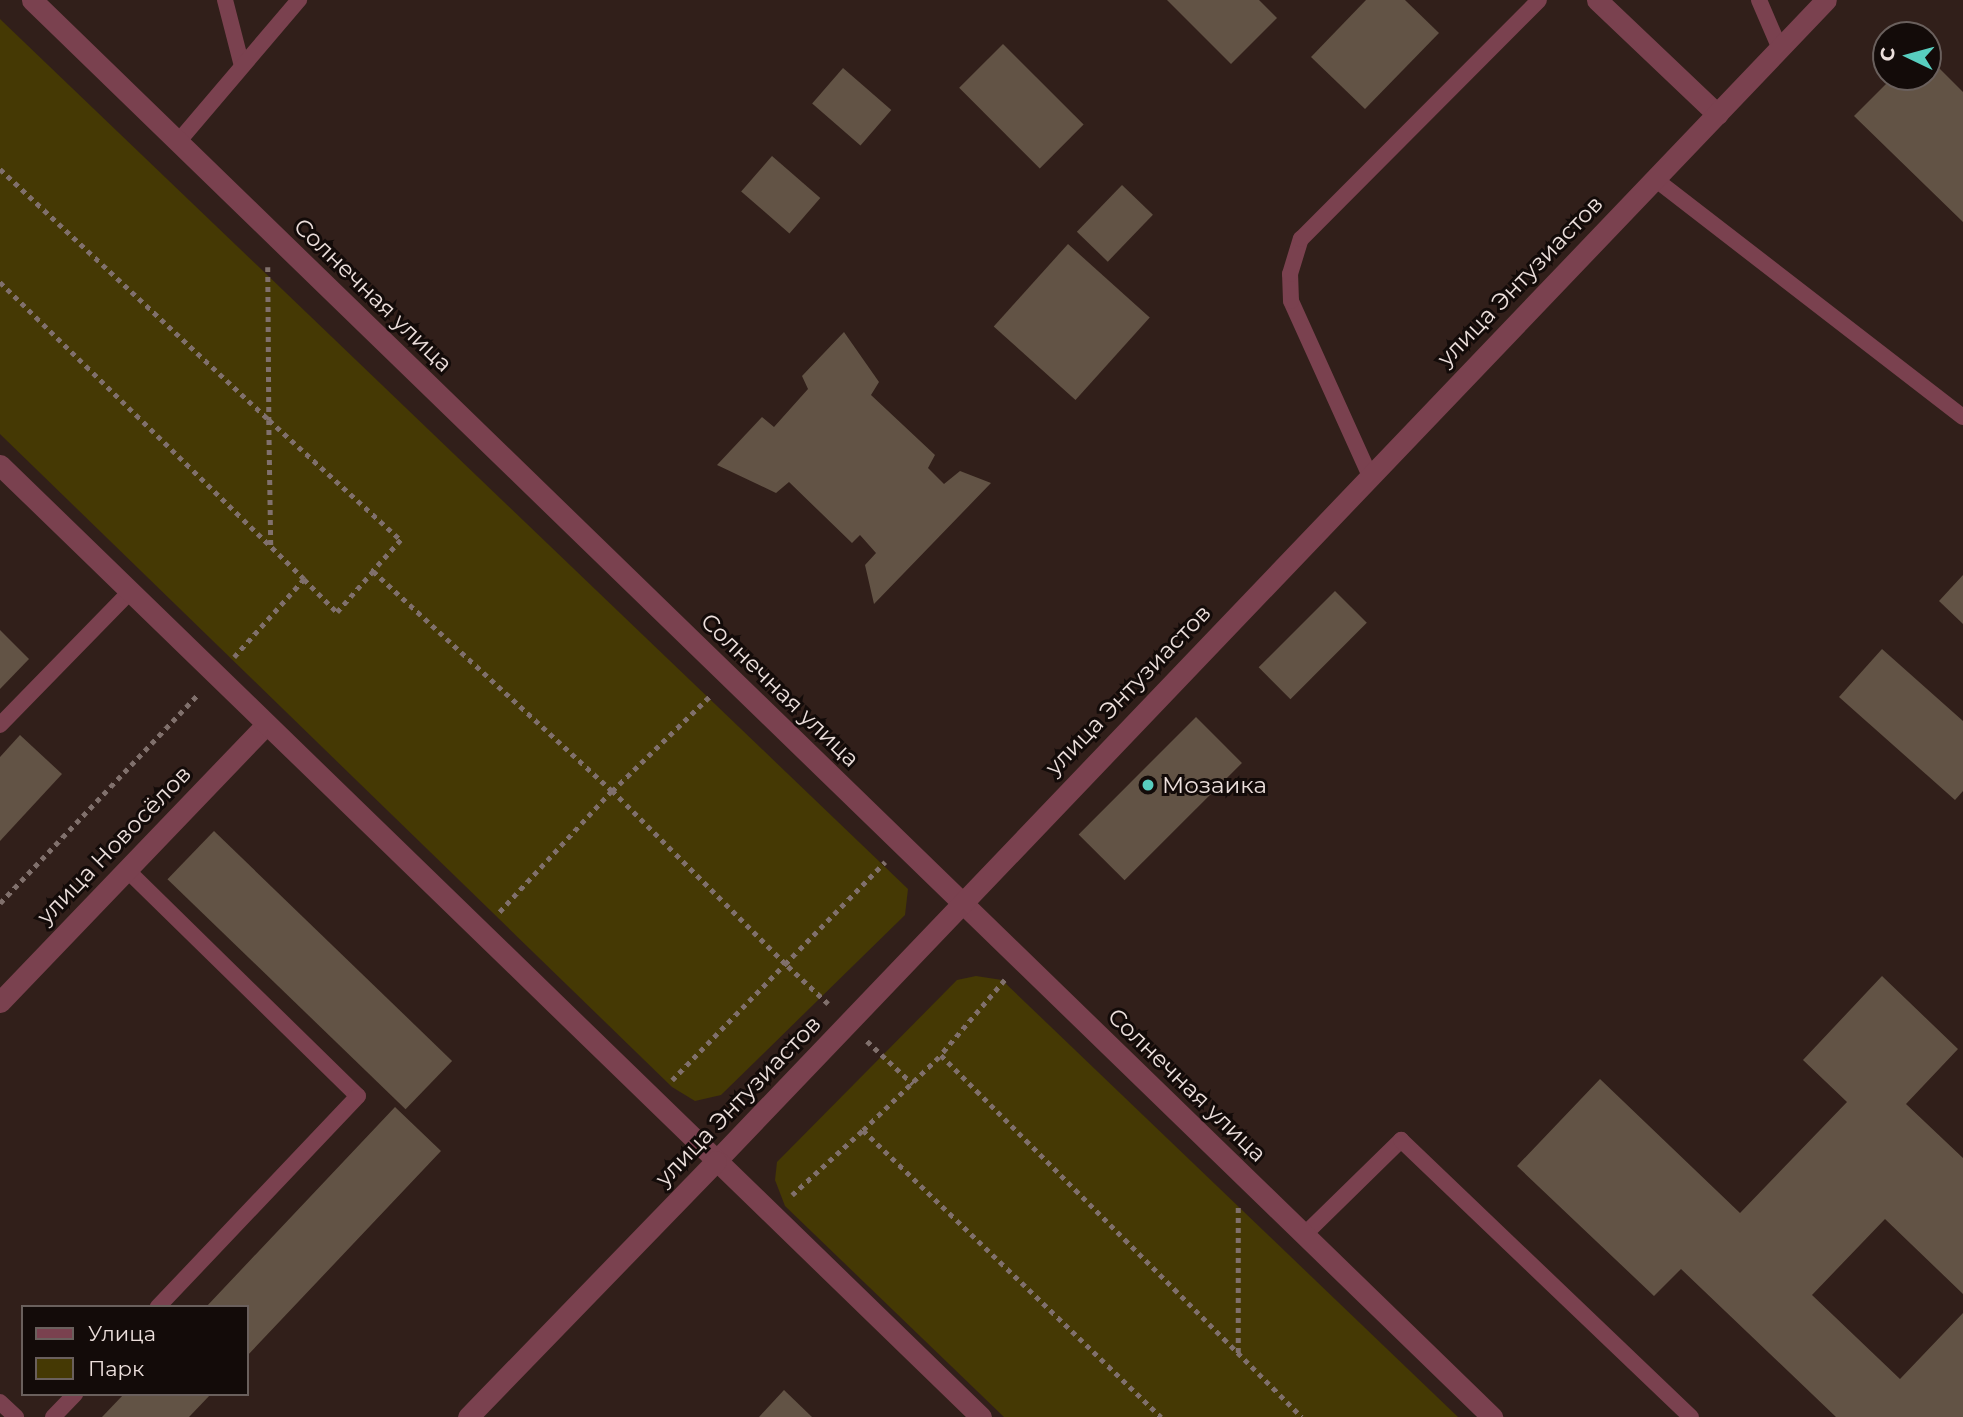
<!DOCTYPE html>
<html>
<head>
<meta charset="utf-8">
<style>
  body { margin:0 }
  #map { position:relative; width:1963px; height:1417px; overflow:hidden; background:#311f1a; font-family:Montserrat,sans-serif }
  div>[style] { position:absolute }
  [style*='--x'] { left:calc(var(--x)*1px); top:calc(var(--y)*1px); width:calc(var(--w)*1px); rotate:calc(var(--a)*1deg) }
  .green>* { inset:0; background:#453904 }
  .building>* { inset:0; background:#625345; transform-origin:0 0 }
  .path>* { height:4.5px; margin-top:-2.25px; transform-origin:0; background:repeating-linear-gradient(90deg,#80706c 0 5px,transparent 0 10px) }
  .service>* { height:16px; margin:-8px; padding:0 8px; transform-origin:8px; border-radius:8px; background:#7a414f }
  .minor>* { height:21px; margin:-10.5px; padding:0 10.5px; transform-origin:10.5px; border-radius:10.5px; background:#7a414f }
  .tertiary>* { height:21px; margin:-10.5px; padding:0 10.5px; transform-origin:10.5px; border-radius:10.5px; background:#7a414f }
  .dots>* { width:19px; height:19px; translate:-50% -50%; box-sizing:border-box; border:4px solid #130b09; border-radius:50% }
  span { translate:-50% -50%; white-space:nowrap; text-align:center; line-height:1.15; -webkit-text-stroke:6px #130b09; paint-order:stroke }
  .street-label { font-size:23px; color:#ecdfdc }
  .poi-label { font-size:23px; color:#ecdfdc }
  .left { translate:0 -50%; text-align:left }
  .legend { position:absolute; left:21px; top:1305px; width:228px; height:91px; box-sizing:border-box; background:#130b09; border:2px solid #6a605d; margin:0; padding:9px 12px; list-style:none; font-size:21px; color:#ecdfdc }
  .legend li { display:flex; align-items:center; gap:14px; height:35px }
  .legend b { width:35px; border:2px solid #6a605d }
  .north { position:absolute; left:1872px; top:21px; width:70px; height:70px; box-sizing:border-box; background:#130b09; border:2px solid #6a605d; border-radius:50%; rotate:275deg; font-size:19px; font-weight:700; line-height:28px; text-align:center; color:#ecdfdc }
  .north::after { content:''; display:block; margin:auto; width:24px; height:32px; background:#58cebf; clip-path:polygon(50% 0,100% 100%,50% 72%,0 100%) }
</style>
</head>
<body>
<div id="map">
  <div class="green">
    <i style="clip-path:polygon(0 19px,908px 889px,905px 915px,721px 1095px,695px 1101px,672px 1087px,0 434px)"></i>
    <i style="clip-path:polygon(976px 976px,1002px 980px,1458px 1417px,1004px 1417px,785px 1206px,775px 1180px,777px 1162px,957px 980px)"></i>
  </div>
  <div class="building">
    <i style="clip-path:polygon(1167px 0,1259px 0,1277px 18px,1231px 64px)"></i>
    <i style="clip-path:polygon(1366px 0,1405px 0,1439px 33px,1365px 109px,1311px 57px)"></i>
    <i style="left:1003px;top:44px;width:114px;height:62px;rotate:45deg"></i>
    <i style="clip-path:polygon(1928px 57px,1963px 92px,1963px 222px,1854px 116px,1893px 77px,1928px 77px)"></i>
    <i style="left:843px;top:68px;width:64px;height:47px;rotate:41deg"></i>
    <i style="left:772px;top:156px;width:64px;height:47px;rotate:41deg"></i>
    <i style="left:1122px;top:185px;width:43px;height:65px;rotate:44deg"></i>
    <i style="left:1068px;top:244px;width:110px;height:111px;rotate:42deg"></i>
    <i style="clip-path:polygon(844px 332px,879px 382px,871px 395px,935px 455px,928px 468px,944px 484px,960px 471px,991px 483px,874px 604px,865px 565px,876px 553px,860px 535px,852px 543px,789px 482px,776px 493px,717px 465px,762px 417px,774px 427px,808px 389px,802px 376px)"></i>
    <i style="clip-path:polygon(1963px 575px,1963px 624px,1939px 601px)"></i>
    <i style="left:1335px;top:591px;width:45px;height:108px;rotate:45deg"></i>
    <i style="clip-path:polygon(0 630px,29px 659px,0 689px)"></i>
    <i style="clip-path:polygon(1882px 649px,1963px 721px,1963px 791px,1955px 800px,1839px 697px)"></i>
    <i style="left:1196px;top:717px;width:65px;height:166px;rotate:45deg"></i>
    <i style="clip-path:polygon(20px 735px,62px 774px,0 841px,0 757px)"></i>
    <i style="left:214px;top:831px;width:331px;height:67px;rotate:44deg"></i>
    <i style="clip-path:polygon(1882px 976px,1958px 1049px,1906px 1104px,1963px 1158px,1963px 1294px,1885px 1219px,1812px 1295px,1900px 1379px,1963px 1313px,1963px 1417px,1836px 1417px,1681px 1269px,1654px 1296px,1517px 1166px,1600px 1079px,1740px 1213px,1847px 1102px,1803px 1060px)"></i>
    <i style="clip-path:polygon(395px 1107px,441px 1151px,247px 1356px,247px 1307px,206px 1307px)"></i>
    <i style="clip-path:polygon(784px 1390px,812px 1417px,759px 1417px)"></i>
    <i style="clip-path:polygon(124px 1394px,211px 1394px,189px 1417px,102px 1417px)"></i>
  </div>
  <div class="path">
    <i style="--x:0;--y:169;--w:368;--a:43"></i>
    <i style="--x:269;--y:420;--w:127;--a:89.1"></i>
    <i style="--x:268;--y:267;--w:153;--a:89.6"></i>
    <i style="--x:269;--y:420;--w:178;--a:42.3"></i>
    <i style="--x:401;--y:540;--w:42;--a:132.1"></i>
    <i style="--x:0;--y:282;--w:425;--a:44.3"></i>
    <i style="--x:234;--y:657;--w:105;--a:-48.1"></i>
    <i style="--x:304;--y:579;--w:47;--a:45"></i>
    <i style="--x:337;--y:612;--w:55;--a:-48.7"></i>
    <i style="--x:373;--y:571;--w:325;--a:42.6"></i>
    <i style="--x:612;--y:791;--w:168;--a:132.8"></i>
    <i style="--x:0;--y:903;--w:289;--a:-46.5"></i>
    <i style="--x:1005;--y:980;--w:99;--a:130.5"></i>
    <i style="--x:941;--y:1055;--w:511;--a:45.08"></i>
    <i style="--x:828;--y:1004;--w:59;--a:-137.1"></i>
    <i style="--x:785;--y:964;--w:143;--a:-45.6"></i>
    <i style="--x:867;--y:1041;--w:63;--a:43.1"></i>
    <i style="--x:672;--y:1080;--w:162;--a:-45.8"></i>
    <i style="--x:785;--y:964;--w:245;--a:-135"></i>
    <i style="--x:612;--y:791;--w:138;--a:-44.1"></i>
    <i style="--x:863;--y:1130;--w:108;--a:-43.9"></i>
    <i style="--x:792;--y:1195;--w:96;--a:-42.5"></i>
    <i style="--x:863;--y:1130;--w:414;--a:43.9"></i>
    <i style="--x:1238;--y:1353;--w:146;--a:-90"></i>
  </div>
  <div class="service">
    <i style="--x:225;--y:0;--w:68;--a:75.6"></i>
    <i style="--x:1759;--y:0;--w:53;--a:66.8"></i>
    <i style="--x:178;--y:142;--w:187;--a:-49.6"></i>
    <i style="--x:1655;--y:179;--w:389;--a:37.7"></i>
    <i style="--x:1370;--y:476;--w:192;--a:-114.3"></i>
    <i style="--x:1291;--y:301;--w:27;--a:-92"></i>
    <i style="--x:1290;--y:274;--w:37;--a:-73"></i>
    <i style="--x:1301;--y:239;--w:337;--a:-45.1"></i>
    <i style="--x:0;--y:725;--w:186;--a:-45.7"></i>
    <i style="--x:127;--y:870;--w:323;--a:44.4"></i>
    <i style="--x:358;--y:1096;--w:291;--a:133.5"></i>
    <i style="--x:1304;--y:1235;--w:136;--a:-44.4"></i>
    <i style="--x:1401;--y:1140;--w:401;--a:43.7"></i>
    <i style="--x:0;--y:1402;--w:22;--a:43"></i>
    <i style="--x:53;--y:1417;--w:32;--a:-46"></i>
  </div>
  <div class="minor">
    <i style="--x:32;--y:0;--w:2035;--a:44.14"></i>
    <i style="--x:1597;--y:0;--w:166;--a:43.5"></i>
    <i style="--x:0;--y:1002;--w:385;--a:-46.2"></i>
    <i style="--x:716;--y:1161;--w:1606;--a:-46.29"></i>
  </div>
  <div class="tertiary">
    <i style="--x:0;--y:465;--w:1367;--a:44.14"></i>
    <i style="--x:468;--y:1417;--w:356;--a:-45.9"></i>
  </div>
  <div class="dots">
    <i style="left:1148px;top:785px;background:#58cebf"></i>
  </div>
  <div class="street-label">
    <span style="left:1520px;top:281px;rotate:-46deg">улица Энтузиастов</span>
    <span style="left:373px;top:295px;rotate:44deg">Солнечная улица</span>
    <span style="left:780px;top:690px;rotate:44deg">Солнечная улица</span>
    <span style="left:1128px;top:690px;rotate:-46deg">улица Энтузиастов</span>
    <span style="left:114px;top:845px;rotate:-46deg">улица Новосёлов</span>
    <span style="left:1187px;top:1085px;rotate:44deg">Солнечная улица</span>
    <span style="left:738px;top:1101px;rotate:-46deg">улица Энтузиастов</span>
  </div>
  <div class="poi-label">
    <span class="left" style="left:1162px;top:785px">Мозаика</span>
  </div>
  <ul class="legend">
  <li><b style="height:9px;background:#7a414f"></b>Улица</li>
  <li><b style="height:19px;background:#453904"></b>Парк</li>
  </ul>
  <div class="north">С</div>
</div>
</body>
</html>
